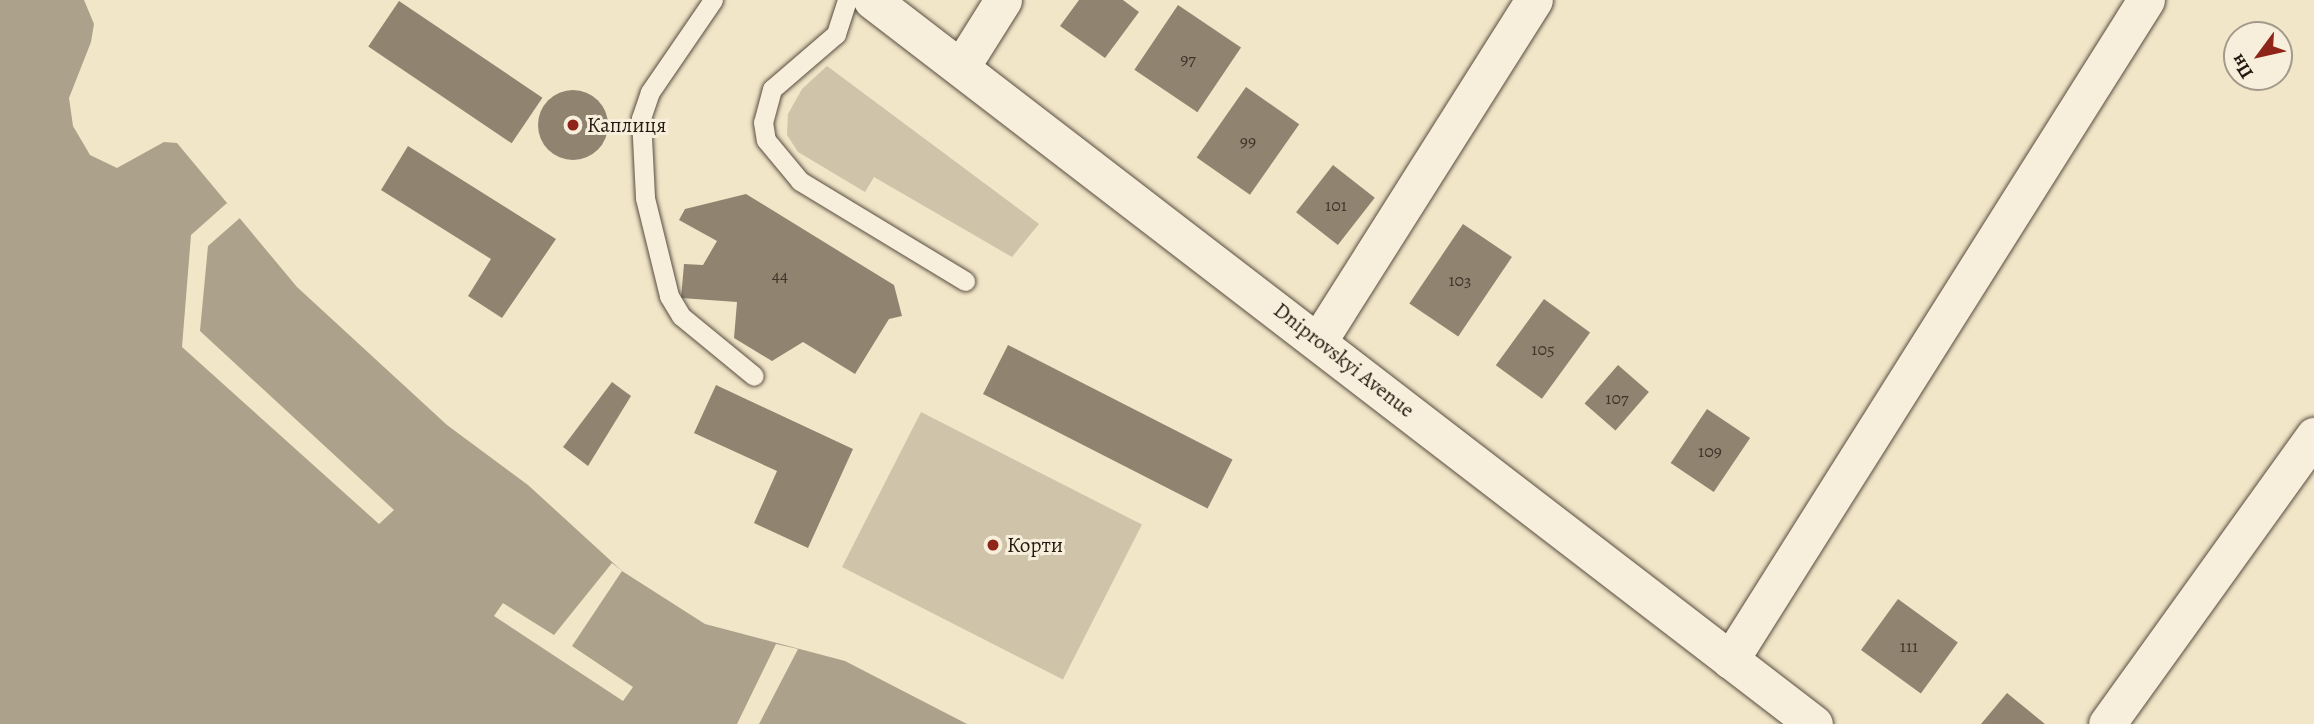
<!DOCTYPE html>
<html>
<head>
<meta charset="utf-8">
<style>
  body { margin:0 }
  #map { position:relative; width:2314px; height:724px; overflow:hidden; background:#f2e6c8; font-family:Alegreya,serif }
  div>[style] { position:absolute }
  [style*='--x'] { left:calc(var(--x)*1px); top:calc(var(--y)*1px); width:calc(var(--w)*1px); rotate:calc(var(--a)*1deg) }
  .green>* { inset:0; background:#cfc3a9; transform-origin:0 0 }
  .water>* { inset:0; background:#aca18a }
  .pier>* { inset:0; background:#f2e6c8 }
  .building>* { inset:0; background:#908471; transform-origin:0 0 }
  .round { border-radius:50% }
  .roads { filter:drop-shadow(0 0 2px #584d40) drop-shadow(0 0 2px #584d40) }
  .lane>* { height:19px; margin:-9.5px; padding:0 9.5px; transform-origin:9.5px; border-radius:9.5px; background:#f7efdb }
  .street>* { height:37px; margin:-18.5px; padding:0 18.5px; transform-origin:18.5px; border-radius:18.5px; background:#f7efdb }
  .dots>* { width:19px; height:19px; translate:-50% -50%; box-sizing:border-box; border:4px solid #f7efdb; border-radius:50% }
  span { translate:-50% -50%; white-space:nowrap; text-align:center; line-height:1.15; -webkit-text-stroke:6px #f7efdb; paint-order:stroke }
  .number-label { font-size:18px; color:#40342a }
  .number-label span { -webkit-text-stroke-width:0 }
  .poi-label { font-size:21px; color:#251a12 }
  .left { translate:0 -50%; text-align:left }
  .street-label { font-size:21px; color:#251a12 }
  .north { position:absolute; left:2223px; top:21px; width:70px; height:70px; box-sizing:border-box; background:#f7efdb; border:2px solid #a39a8b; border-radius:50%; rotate:237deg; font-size:19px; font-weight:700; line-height:28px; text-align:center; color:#251a12 }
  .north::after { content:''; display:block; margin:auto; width:24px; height:32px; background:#8f2418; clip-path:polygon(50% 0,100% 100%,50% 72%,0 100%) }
</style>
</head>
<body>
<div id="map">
  <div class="green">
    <i style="clip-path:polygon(827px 66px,1039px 224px,1012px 257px,874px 177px,865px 192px,798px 152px,787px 135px,788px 114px,802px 89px)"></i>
    <i style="left:921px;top:412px;width:248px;height:174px;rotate:27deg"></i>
  </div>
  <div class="water">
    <i style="clip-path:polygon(0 0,84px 0,94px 24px,91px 42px,69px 98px,73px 126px,90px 155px,117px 168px,164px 142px,177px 143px,297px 287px,447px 425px,528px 485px,622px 571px,705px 624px,845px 661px,967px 724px,0 724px)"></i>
  </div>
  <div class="pier">
    <i style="clip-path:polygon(227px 203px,241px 217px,208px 246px,200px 331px,394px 510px,379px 524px,182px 347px,191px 235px)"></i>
    <i style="clip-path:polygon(612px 563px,622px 571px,572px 646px,633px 687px,623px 701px,494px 616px,503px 603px,554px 635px)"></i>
    <i style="clip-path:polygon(776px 644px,798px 649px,759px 724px,737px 724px)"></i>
  </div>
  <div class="building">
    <i style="clip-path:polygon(1079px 0,1123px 0,1139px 12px,1105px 58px,1060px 26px)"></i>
    <i style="left:399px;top:1px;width:173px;height:55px;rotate:34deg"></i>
    <i style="left:1178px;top:5px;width:76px;height:78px;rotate:34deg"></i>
    <i style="left:1246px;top:87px;width:65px;height:86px;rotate:35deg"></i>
    <i class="round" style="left:538px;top:90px;width:70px;height:70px"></i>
    <i style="clip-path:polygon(408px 146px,556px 239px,502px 318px,468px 296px,491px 259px,381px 190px)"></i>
    <i style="left:1333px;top:165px;width:53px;height:60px;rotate:38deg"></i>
    <i style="clip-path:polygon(746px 194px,894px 285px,902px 316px,889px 319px,855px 374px,803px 342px,772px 361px,734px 338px,737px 302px,681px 298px,684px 264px,703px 265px,717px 241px,679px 220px,685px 209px)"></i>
    <i style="left:1463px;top:224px;width:59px;height:96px;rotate:34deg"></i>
    <i style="left:1544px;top:299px;width:57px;height:82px;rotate:36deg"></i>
    <i style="left:1008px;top:345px;width:252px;height:55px;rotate:27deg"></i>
    <i style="left:1618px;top:365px;width:41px;height:51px;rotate:41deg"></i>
    <i style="clip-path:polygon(612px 382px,631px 396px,588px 466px,563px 447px)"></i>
    <i style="clip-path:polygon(716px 385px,853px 449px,808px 548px,754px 523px,777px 471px,694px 433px)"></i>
    <i style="left:1707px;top:409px;width:52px;height:65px;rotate:34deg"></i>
    <i style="left:1898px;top:599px;width:74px;height:63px;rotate:36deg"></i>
    <i style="clip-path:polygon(2007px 693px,2045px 724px,1981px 724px)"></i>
  </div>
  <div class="roads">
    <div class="lane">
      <i style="--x:713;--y:0;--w:112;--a:124.4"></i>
      <i style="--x:650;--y:92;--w:28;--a:109"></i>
      <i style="--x:641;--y:118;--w:80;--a:87.1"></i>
      <i style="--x:645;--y:198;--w:101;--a:76.2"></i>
      <i style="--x:669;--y:296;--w:23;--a:59"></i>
      <i style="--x:681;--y:316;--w:94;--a:39.4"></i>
      <i style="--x:847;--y:0;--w:36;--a:108"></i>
      <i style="--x:836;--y:34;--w:84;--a:139.3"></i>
      <i style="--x:772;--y:89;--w:34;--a:105"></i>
      <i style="--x:763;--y:122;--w:18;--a:81"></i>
      <i style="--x:766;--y:140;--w:53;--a:50.3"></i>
      <i style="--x:800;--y:181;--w:193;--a:31.2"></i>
    </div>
    <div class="street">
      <i style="--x:872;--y:0;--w:1188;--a:37.55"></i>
      <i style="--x:961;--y:67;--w:79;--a:-57.9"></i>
      <i style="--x:1319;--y:340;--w:402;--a:-57.7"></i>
      <i style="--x:1730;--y:660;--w:780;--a:-57.78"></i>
      <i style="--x:2107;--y:724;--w:355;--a:-54.3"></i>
    </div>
  </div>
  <div class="dots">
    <i style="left:573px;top:125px;background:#8f2418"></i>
    <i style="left:993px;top:545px;background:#8f2418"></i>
  </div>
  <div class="number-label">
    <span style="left:1188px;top:59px">97</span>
    <span style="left:1248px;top:141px">99</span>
    <span style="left:1336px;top:205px">101</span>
    <span style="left:780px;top:275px">44</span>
    <span style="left:1460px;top:280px">103</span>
    <span style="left:1543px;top:349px">105</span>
    <span style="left:1617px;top:398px">107</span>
    <span style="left:1710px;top:451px">109</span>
    <span style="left:1909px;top:646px">111</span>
  </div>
  <div class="poi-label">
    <span class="left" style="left:587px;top:125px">Каплиця</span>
    <span class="left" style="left:1007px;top:545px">Корти</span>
  </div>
  <div class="street-label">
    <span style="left:1344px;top:360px;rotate:38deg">Dniprovskyi Avenue</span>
  </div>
  <div class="north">Пн</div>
</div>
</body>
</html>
